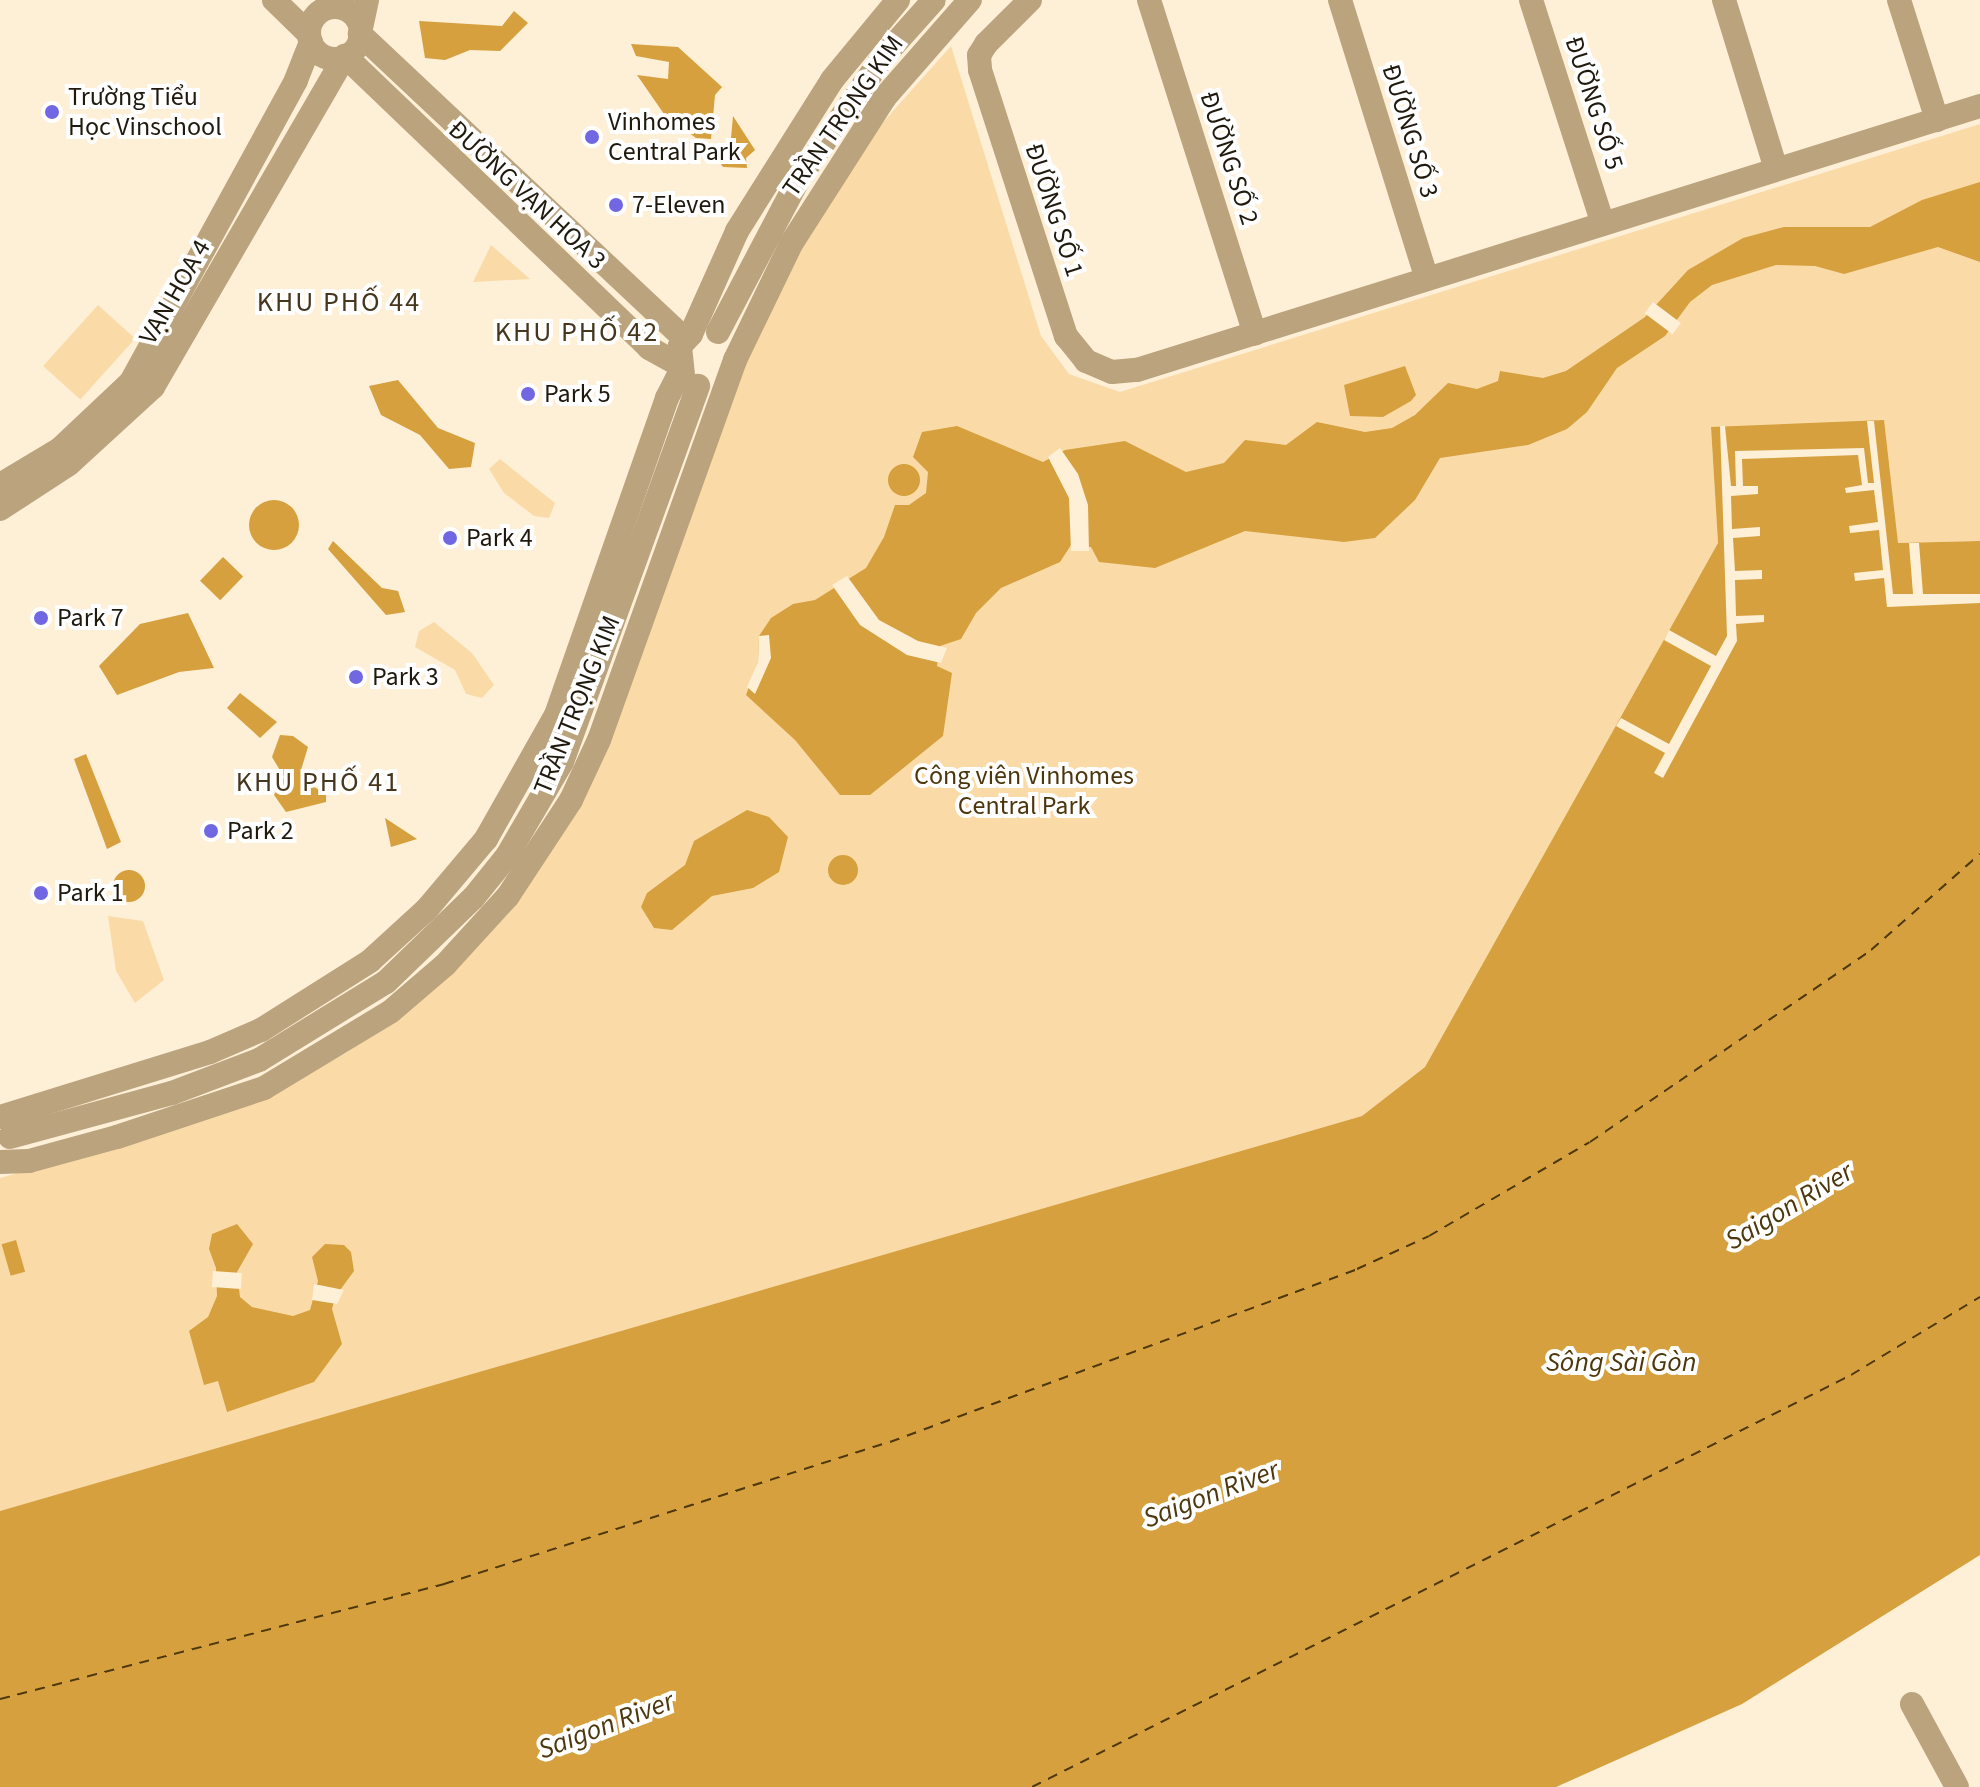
<!DOCTYPE html>
<html>
<head>
<meta charset="utf-8">
<style>
  body { margin:0 }
  #map { position:relative; width:1980px; height:1787px; overflow:hidden; background:#feefd7; font-family:"Source Sans 3",sans-serif }
  div>[style] { position:absolute }
  [style*='--x'] { left:calc(var(--x)*1px); top:calc(var(--y)*1px); width:calc(var(--w)*1px); rotate:calc(var(--a)*1deg) }
  .green>* { inset:0; background:#fadba8; transform-origin:0 0 }
  .water>* { inset:0; background:#d5a03d; transform-origin:0 0 }
  .round { border-radius:50% }
  .pier>* { inset:0; background:#feefd7; transform-origin:0 0 }
  .ferry>* { height:2px; margin-top:-1px; transform-origin:0; background:repeating-linear-gradient(90deg,#4d370d 0 10px,transparent 0 18px) }
  .minor>* { height:24px; margin:-12px; padding:0 12px; transform-origin:12px; border-radius:12px; background:#baa37d }
  .minor>.ring { margin:-12px; padding:0; box-sizing:content-box; background:none; border:24px solid #baa37d; border-radius:50% }
  .dots>* { width:22px; height:22px; translate:-50% -50%; box-sizing:border-box; border:4px solid #fff; border-radius:50% }
  span { translate:-50% -50%; white-space:nowrap; text-align:center; line-height:1.15; -webkit-text-stroke:8px #fff; paint-order:stroke }
  .poi-label { font-size:26px; color:#1f190e }
  .left { translate:0 -50%; text-align:left }
  .street-label { font-size:26px; color:#1f190e }
  .park-label { font-size:26px; color:#4c360c }
  .neighbourhood-label { font-size:28px; color:#45361d; letter-spacing:2px }
  .water-label { font-size:28px; color:#4d370d; font-style:italic }
</style>
</head>
<body>
<div id="map">
  <div class="green">
    <i style="clip-path:polygon(951px 46px,1041px 336px,1069px 374px,1120px 392px,1980px 124px,1980px 541px,1898px 543px,1711px 427px,1718px 543px,1425px 1067px,1362px 1116px,0 1511px,0 1178px,196px 1123px,249px 1104px,346px 1053px,386px 1026px,566px 826px,769px 305px,861px 147px)"></i>
    <i style="clip-path:polygon(491px 245px,530px 279px,473px 282px)"></i>
    <i style="left:98px;top:305px;width:50px;height:82px;rotate:42deg"></i>
    <i style="clip-path:polygon(500px 459px,555px 503px,549px 518px,534px 516px,504px 493px,489px 469px)"></i>
    <i style="clip-path:polygon(434px 622px,472px 653px,494px 685px,482px 698px,466px 694px,455px 670px,415px 647px,419px 631px)"></i>
    <i style="clip-path:polygon(108px 916px,143px 921px,164px 980px,135px 1003px,116px 971px)"></i>
  </div>
  <div class="water">
    <i style="clip-path:polygon(514px 11px,528px 23px,500px 51px,470px 50px,445px 60px,425px 58px,419px 21px,502px 26px)"></i>
    <i style="clip-path:polygon(631px 44px,678px 47px,722px 87px,715px 95px,711px 139px,696px 138px,664px 114px,637px 75px,668px 79px,669px 62px,636px 56px)"></i>
    <i style="clip-path:polygon(733px 116px,755px 150px,746px 158px,747px 168px,723px 167px,716px 157px,723px 147px,730px 149px)"></i>
    <i style="clip-path:polygon(1980px 182px,1980px 262px,1938px 247px,1844px 274px,1815px 266px,1776px 265px,1712px 285px,1690px 302px,1665px 336px,1617px 368px,1587px 412px,1567px 429px,1528px 445px,1440px 458px,1415px 500px,1375px 538px,1344px 542px,1245px 531px,1155px 568px,1099px 562px,1091px 547px,1071px 545px,1060px 562px,1001px 588px,976px 613px,961px 639px,940px 646px,937px 666px,952px 673px,943px 736px,870px 795px,840px 795px,795px 740px,746px 695px,758px 662px,759px 636px,771px 618px,793px 604px,815px 600px,866px 568px,884px 537px,895px 505px,909px 505px,926px 493px,928px 472px,913px 457px,922px 432px,957px 426px,1043px 462px,1065px 450px,1125px 441px,1186px 472px,1224px 463px,1245px 440px,1286px 445px,1317px 422px,1365px 432px,1392px 428px,1415px 415px,1448px 383px,1477px 389px,1498px 381px,1500px 371px,1543px 378px,1566px 371px,1645px 317px,1688px 270px,1743px 238px,1784px 227px,1870px 227px,1922px 200px)"></i>
    <i style="clip-path:polygon(1405px 366px,1416px 395px,1411px 401px,1383px 417px,1350px 416px,1344px 385px)"></i>
    <i style="clip-path:polygon(398px 380px,438px 428px,475px 443px,471px 467px,449px 469px,420px 435px,381px 415px,369px 386px)"></i>
    <i style="clip-path:polygon(1884px 420px,1898px 543px,1980px 541px,1980px 1555px,1742px 1704px,1556px 1787px,0 1787px,0 1511px,1362px 1116px,1425px 1067px,1718px 543px,1711px 427px)"></i>
    <i class="round" style="left:888px;top:464px;width:32px;height:32px"></i>
    <i class="round" style="left:249px;top:500px;width:50px;height:50px"></i>
    <i style="clip-path:polygon(333px 541px,382px 588px,398px 591px,405px 612px,386px 615px,328px 549px)"></i>
    <i style="left:223px;top:557px;width:28px;height:33px;rotate:44deg"></i>
    <i style="clip-path:polygon(188px 613px,214px 668px,179px 672px,117px 695px,99px 666px,140px 624px)"></i>
    <i style="clip-path:polygon(240px 693px,277px 722px,260px 738px,227px 708px)"></i>
    <i style="clip-path:polygon(280px 735px,293px 736px,308px 747px,301px 770px,306px 782px,326px 794px,326px 802px,286px 812px,274px 795px,284px 777px,272px 757px)"></i>
    <i style="clip-path:polygon(86px 754px,121px 842px,107px 849px,74px 759px)"></i>
    <i style="clip-path:polygon(747px 810px,769px 817px,788px 837px,779px 872px,753px 888px,712px 896px,672px 930px,654px 928px,641px 907px,647px 893px,685px 865px,694px 841px)"></i>
    <i style="clip-path:polygon(385px 818px,417px 839px,391px 847px)"></i>
    <i class="round" style="left:828px;top:855px;width:30px;height:30px"></i>
    <i class="round" style="left:113px;top:870px;width:32px;height:32px"></i>
    <i style="clip-path:polygon(237px 1224px,253px 1244px,237px 1272px,240px 1297px,252px 1307px,293px 1316px,310px 1310px,318px 1281px,312px 1257px,325px 1244px,344px 1245px,351px 1252px,354px 1271px,335px 1297px,332px 1309px,342px 1344px,314px 1382px,227px 1412px,218px 1381px,204px 1385px,189px 1331px,208px 1317px,217px 1296px,216px 1268px,209px 1249px,212px 1234px)"></i>
    <i style="left:16px;top:1240px;width:33px;height:15px;rotate:74deg"></i>
  </div>
  <div class="pier">
    <i style="left:1653px;top:302px;width:35px;height:14px;rotate:37deg"></i>
    <i style="clip-path:polygon(1867px 421px,1874px 421px,1893px 594px,1913px 594px,1909px 543px,1919px 543px,1923px 594px,1980px 594px,1980px 603px,1887px 607px,1884px 578px,1855px 581px,1854px 573px,1883px 570px,1879px 530px,1850px 533px,1849px 526px,1878px 522px,1874px 490px,1846px 493px,1845px 488px,1862px 485px,1858px 455px,1742px 459px,1743px 486px,1758px 486px,1758px 494px,1731px 496px,1732px 529px,1760px 527px,1760px 536px,1733px 538px,1735px 571px,1762px 570px,1762px 579px,1735px 580px,1736px 616px,1764px 615px,1764px 622px,1736px 624px,1737px 641px,1663px 778px,1654px 773px,1665px 753px,1616px 726px,1621px 718px,1669px 744px,1711px 666px,1664px 640px,1669px 630px,1716px 656px,1727px 636px,1720px 426px,1725px 426px,1731px 486px,1736px 486px,1735px 451px,1864px 448px,1868px 483px,1874px 483px)"></i>
    <i style="clip-path:polygon(1060px 448px,1078px 474px,1088px 505px,1089px 551px,1071px 551px,1069px 498px,1048px 457px)"></i>
    <i style="clip-path:polygon(847px 576px,879px 620px,918px 641px,947px 648px,941px 663px,907px 655px,860px 625px,832px 585px)"></i>
    <i style="clip-path:polygon(769px 635px,771px 658px,755px 694px,747px 687px,758px 662px,759px 636px)"></i>
    <i style="left:213px;top:1271px;width:29px;height:16px;rotate:4deg"></i>
    <i style="clip-path:polygon(314px 1284px,344px 1290px,337px 1304px,312px 1300px)"></i>
  </div>
  <div class="ferry">
    <i style="--x:0;--y:1699;--w:459;--a:-14.5"></i>
    <i style="--x:444;--y:1584;--w:468;--a:-17.7"></i>
    <i style="--x:890;--y:1442;--w:498;--a:-20.3"></i>
    <i style="--x:1357;--y:1269;--w:79;--a:-24.6"></i>
    <i style="--x:1429;--y:1236;--w:186;--a:-30.3"></i>
    <i style="--x:1590;--y:1142;--w:340;--a:-34.3"></i>
    <i style="--x:1871;--y:950;--w:145;--a:-41.4"></i>
    <i style="--x:1032;--y:1787;--w:917;--a:-26.7"></i>
    <i style="--x:1851;--y:1375;--w:151;--a:-31.2"></i>
  </div>
  <div class="minor">
    <i style="--x:274;--y:0;--w:49;--a:44.2"></i>
    <i style="--x:367;--y:0;--w:35;--a:102"></i>
    <i style="--x:360;--y:34;--w:446;--a:43.2"></i>
    <i style="--x:1030;--y:0;--w:62;--a:135"></i>
    <i style="--x:986;--y:44;--w:13;--a:122"></i>
    <i style="--x:979;--y:55;--w:15;--a:86"></i>
    <i style="--x:980;--y:70;--w:280;--a:72.1"></i>
    <i style="--x:1066;--y:336;--w:32;--a:51"></i>
    <i style="--x:1086;--y:361;--w:28;--a:23"></i>
    <i style="--x:1112;--y:372;--w:25;--a:-5"></i>
    <i style="--x:1137;--y:370;--w:883;--a:-17.39"></i>
    <i style="--x:1149;--y:0;--w:350;--a:72.4"></i>
    <i style="--x:1340;--y:0;--w:292;--a:72.7"></i>
    <i style="--x:1531;--y:0;--w:235;--a:72.2"></i>
    <i style="--x:1724;--y:0;--w:177;--a:72.9"></i>
    <i style="--x:1899;--y:0;--w:126;--a:72.4"></i>
    <i class="ring" style="left:309px;top:7px;width:28px;height:28px"></i>
    <i style="--x:718;--y:332;--w:172;--a:-62.2"></i>
    <i style="--x:798;--y:180;--w:150;--a:-55.4"></i>
    <i style="--x:883;--y:57;--w:76;--a:-48.2"></i>
    <i style="--x:683;--y:375;--w:29;--a:-96"></i>
    <i style="--x:680;--y:346;--w:16;--a:-47"></i>
    <i style="--x:691;--y:334;--w:113;--a:-65.9"></i>
    <i style="--x:737;--y:231;--w:178;--a:-57.8"></i>
    <i style="--x:832;--y:80;--w:104;--a:-50.5"></i>
    <i style="--x:0;--y:485;--w:70;--a:-31"></i>
    <i style="--x:60;--y:449;--w:98;--a:-43.3"></i>
    <i style="--x:131;--y:382;--w:344;--a:-61.3"></i>
    <i style="--x:296;--y:80;--w:41;--a:-68.5"></i>
    <i style="--x:0;--y:509;--w:82;--a:-33.1"></i>
    <i style="--x:69;--y:464;--w:114;--a:-42.5"></i>
    <i style="--x:153;--y:387;--w:383;--a:-59.9"></i>
    <i style="--x:345;--y:56;--w:422;--a:43.8"></i>
    <i style="--x:649;--y:348;--w:33;--a:29"></i>
    <i style="--x:0;--y:1117;--w:220;--a:-17.2"></i>
    <i style="--x:210;--y:1052;--w:56;--a:-23.3"></i>
    <i style="--x:261;--y:1030;--w:129;--a:-32.3"></i>
    <i style="--x:370;--y:961;--w:77;--a:-42.4"></i>
    <i style="--x:427;--y:909;--w:92;--a:-49.9"></i>
    <i style="--x:486;--y:839;--w:142;--a:-60.6"></i>
    <i style="--x:556;--y:715;--w:336;--a:-70.7"></i>
    <i style="--x:667;--y:398;--w:30;--a:-63"></i>
    <i style="--x:10;--y:1137;--w:168;--a:-15.2"></i>
    <i style="--x:172;--y:1093;--w:93;--a:-20.8"></i>
    <i style="--x:259;--y:1060;--w:149;--a:-31.6"></i>
    <i style="--x:386;--y:982;--w:122;--a:-44"></i>
    <i style="--x:474;--y:897;--w:53;--a:-51.2"></i>
    <i style="--x:507;--y:856;--w:109;--a:-59.7"></i>
    <i style="--x:562;--y:762;--w:400;--a:-70.1"></i>
    <i style="--x:0;--y:1162;--w:29;--a:-2"></i>
    <i style="--x:29;--y:1161;--w:91;--a:-15.3"></i>
    <i style="--x:117;--y:1137;--w:155;--a:-18.4"></i>
    <i style="--x:264;--y:1088;--w:147;--a:-31.1"></i>
    <i style="--x:390;--y:1012;--w:72;--a:-40.5"></i>
    <i style="--x:445;--y:965;--w:93;--a:-47.6"></i>
    <i style="--x:508;--y:896;--w:115;--a:-56.7"></i>
    <i style="--x:571;--y:800;--w:66;--a:-65"></i>
    <i style="--x:599;--y:740;--w:404;--a:-70.3"></i>
    <i style="--x:735;--y:360;--w:129;--a:-64.2"></i>
    <i style="--x:791;--y:244;--w:174;--a:-57.4"></i>
    <i style="--x:885;--y:97;--w:129;--a:-48.8"></i>
    <i style="--x:1912;--y:1704;--w:94;--a:61.5"></i>
  </div>
  <div class="dots">
    <i style="left:52px;top:112px;background:#7167e2"></i>
    <i style="left:592px;top:137px;background:#7167e2"></i>
    <i style="left:616px;top:205px;background:#7167e2"></i>
    <i style="left:528px;top:394px;background:#7167e2"></i>
    <i style="left:450px;top:538px;background:#7167e2"></i>
    <i style="left:41px;top:618px;background:#7167e2"></i>
    <i style="left:356px;top:677px;background:#7167e2"></i>
    <i style="left:211px;top:831px;background:#7167e2"></i>
    <i style="left:41px;top:893px;background:#7167e2"></i>
  </div>
  <div class="poi-label">
    <span class="left" style="left:68px;top:112px">Trường Tiểu<br>Học Vinschool</span>
    <span class="left" style="left:608px;top:137px">Vinhomes<br>Central Park</span>
    <span class="left" style="left:632px;top:205px">7-Eleven</span>
    <span class="left" style="left:544px;top:394px">Park 5</span>
    <span class="left" style="left:466px;top:538px">Park 4</span>
    <span class="left" style="left:57px;top:618px">Park 7</span>
    <span class="left" style="left:372px;top:677px">Park 3</span>
    <span class="left" style="left:227px;top:831px">Park 2</span>
    <span class="left" style="left:57px;top:893px">Park 1</span>
  </div>
  <div class="street-label">
    <span style="left:1594px;top:103px;rotate:72deg">ĐƯỜNG SỐ 5</span>
    <span style="left:843px;top:116px;rotate:-55deg">TRẦN TRỌNG KIM</span>
    <span style="left:1410px;top:131px;rotate:73deg">ĐƯỜNG SỐ 3</span>
    <span style="left:1229px;top:158px;rotate:72deg">ĐƯỜNG SỐ 2</span>
    <span style="left:527px;top:195px;rotate:43deg">ĐƯỜNG VẠN HOA 3</span>
    <span style="left:1054px;top:210px;rotate:72deg">ĐƯỜNG SỐ 1</span>
    <span style="left:175px;top:292px;rotate:-60deg">VẠN HOA 4</span>
    <span style="left:577px;top:705px;rotate:-68deg">TRẦN TRỌNG KIM</span>
  </div>
  <div class="park-label">
    <span style="left:1024px;top:791px">Công viên Vinhomes<br>Central Park</span>
  </div>
  <div class="neighbourhood-label">
    <span style="left:339px;top:302px">KHU PHỐ 44</span>
    <span style="left:577px;top:332px">KHU PHỐ 42</span>
    <span style="left:318px;top:782px">KHU PHỐ 41</span>
  </div>
  <div class="water-label">
    <span style="left:1789px;top:1206px;rotate:-31deg">Saigon River</span>
    <span style="left:1621px;top:1362px">Sông Sài Gòn</span>
    <span style="left:1211px;top:1494px;rotate:-21deg">Saigon River</span>
    <span style="left:606px;top:1725px;rotate:-21deg">Saigon River</span>
  </div>
</div>
</body>
</html>
